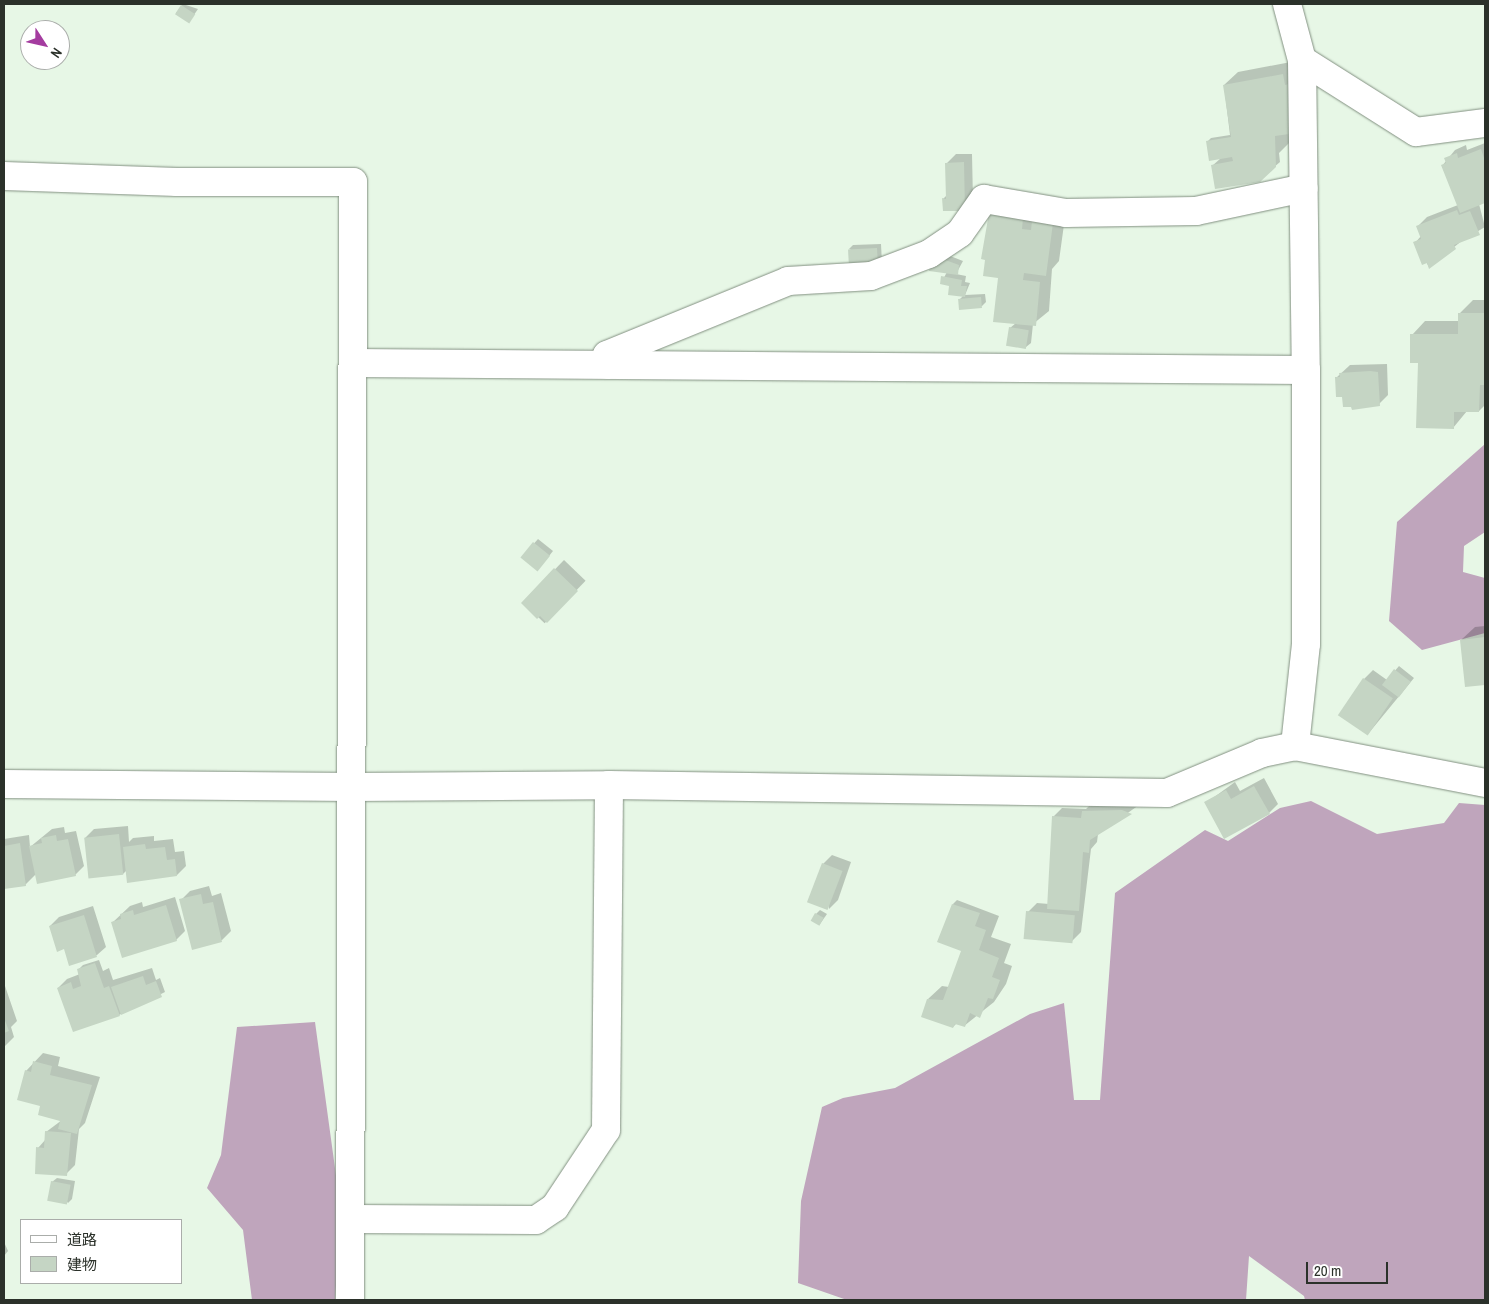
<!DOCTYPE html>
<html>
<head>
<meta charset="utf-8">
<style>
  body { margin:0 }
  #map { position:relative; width:1489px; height:1304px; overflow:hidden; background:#e7f7e6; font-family:"Archivo Narrow","Noto Sans JP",sans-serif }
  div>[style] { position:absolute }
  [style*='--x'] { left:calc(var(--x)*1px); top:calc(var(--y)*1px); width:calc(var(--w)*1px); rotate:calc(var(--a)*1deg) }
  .forest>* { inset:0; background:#bfa5bc }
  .shadow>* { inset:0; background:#0003; transform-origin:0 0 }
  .building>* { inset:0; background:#c5d5c4; transform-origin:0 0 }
  .roads { filter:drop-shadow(0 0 1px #829081) drop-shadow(0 0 1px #829081) }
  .street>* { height:28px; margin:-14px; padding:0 14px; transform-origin:14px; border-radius:14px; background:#fff }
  span { translate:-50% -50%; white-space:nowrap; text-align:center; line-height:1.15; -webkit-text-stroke:4px #fff; paint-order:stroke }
  .frame { position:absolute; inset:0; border:5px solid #2b312a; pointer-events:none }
  .legend { position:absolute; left:20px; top:1219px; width:162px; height:65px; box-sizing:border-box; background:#fff; border:1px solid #aaadaa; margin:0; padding:6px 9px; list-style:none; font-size:15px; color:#2b312a }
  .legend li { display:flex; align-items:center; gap:10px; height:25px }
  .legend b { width:25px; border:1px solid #aaadaa }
  .north { position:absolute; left:20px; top:20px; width:50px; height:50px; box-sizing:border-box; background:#fff; border:1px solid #aaadaa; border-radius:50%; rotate:125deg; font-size:14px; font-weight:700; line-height:20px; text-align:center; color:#2b312a }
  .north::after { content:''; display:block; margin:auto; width:18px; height:22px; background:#a43c9f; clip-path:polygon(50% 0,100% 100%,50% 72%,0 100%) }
  .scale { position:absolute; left:1306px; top:1262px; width:82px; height:22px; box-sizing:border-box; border:2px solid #2b312a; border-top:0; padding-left:6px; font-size:15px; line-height:18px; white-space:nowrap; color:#2b312a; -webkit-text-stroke:4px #fff; paint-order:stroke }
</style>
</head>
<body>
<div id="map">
  <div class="forest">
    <i style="clip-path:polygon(1485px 444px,1485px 532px,1464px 546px,1463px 572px,1485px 578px,1485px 633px,1422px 650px,1389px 621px,1397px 522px)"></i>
    <i style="clip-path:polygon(1311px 801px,1377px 834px,1444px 823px,1459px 803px,1485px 805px,1485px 1300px,1305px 1300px,1304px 1296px,1249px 1256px,1246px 1300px,847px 1300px,798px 1283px,801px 1201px,822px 1107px,843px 1098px,895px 1088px,1030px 1014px,1064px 1003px,1074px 1100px,1100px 1100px,1115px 893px,1205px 830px,1228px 841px,1280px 808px)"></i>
    <i style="clip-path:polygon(315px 1022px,341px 1212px,335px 1300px,252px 1300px,243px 1230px,207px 1188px,221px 1155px,237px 1027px)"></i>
  </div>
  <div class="shadow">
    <i style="clip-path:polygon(183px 4px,198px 9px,189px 22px,176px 13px)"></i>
    <i style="clip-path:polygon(1296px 61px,1291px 141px,1279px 153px,1280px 162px,1260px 179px,1212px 166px,1221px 158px,1207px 142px,1211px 138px,1230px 135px,1224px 85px,1238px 72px)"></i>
    <i style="clip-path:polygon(1485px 143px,1485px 201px,1479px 204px,1485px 227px,1463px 240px,1429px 267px,1415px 243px,1421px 236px,1418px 226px,1427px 217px,1458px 205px,1442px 166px,1455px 150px,1466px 145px,1467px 150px)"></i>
    <i style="clip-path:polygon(956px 154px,972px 154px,973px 200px,964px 209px,943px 199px,947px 195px,947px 163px)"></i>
    <i style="clip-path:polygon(1066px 210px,1059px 261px,1052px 269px,1049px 311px,1033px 324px,1031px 343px,1026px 347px,1010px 328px,1016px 323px,999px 277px,990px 214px)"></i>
    <i style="clip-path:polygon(881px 244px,882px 263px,849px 249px,853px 245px)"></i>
    <i style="clip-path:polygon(evenodd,945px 254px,963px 261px,956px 274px,966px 276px,965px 282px,970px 283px,965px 295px,985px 294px,986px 302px,982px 306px,961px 308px,960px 299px,963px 296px,950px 294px,951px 285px,941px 283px,947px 272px,930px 269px,931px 265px,940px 261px,945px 254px,933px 263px,944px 265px,944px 268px,933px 266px,933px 263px)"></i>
    <i style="clip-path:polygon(1473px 300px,1485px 300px,1485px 405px,1479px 411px,1467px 411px,1453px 428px,1419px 361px,1412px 335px,1425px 321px,1459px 321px,1460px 313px)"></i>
    <i style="clip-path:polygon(1387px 364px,1388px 395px,1379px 404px,1336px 378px,1350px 365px)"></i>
    <i style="clip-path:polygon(538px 539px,553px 551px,541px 566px,522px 557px)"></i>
    <i style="left:564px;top:560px;width:30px;height:59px;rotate:44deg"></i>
    <i style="clip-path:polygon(1485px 626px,1485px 683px,1466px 685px,1461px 640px,1475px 627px)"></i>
    <i style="clip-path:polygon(1399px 666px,1414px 678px,1368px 734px,1364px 679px,1373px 670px,1387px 680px)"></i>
    <i style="clip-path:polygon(1264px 778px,1278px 804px,1269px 813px,1206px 803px,1235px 782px,1240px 791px)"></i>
    <i style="clip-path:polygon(1092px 803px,1139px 805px,1098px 834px,1097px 842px,1091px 849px,1081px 932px,1072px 941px,1028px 912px,1037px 903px,1049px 904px,1053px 817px,1062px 808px,1086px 809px)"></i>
    <i style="clip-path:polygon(128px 826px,129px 842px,133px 838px,154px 836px,154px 841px,173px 839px,175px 852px,184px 851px,186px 866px,177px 875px,127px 870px,123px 874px,85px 838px,94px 829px)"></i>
    <i style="clip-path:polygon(64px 827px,65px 833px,76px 831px,84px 866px,75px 875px,36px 874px,25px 885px,4px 888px,4px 839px,29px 835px,30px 847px,52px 829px)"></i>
    <i style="clip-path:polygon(832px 855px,851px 862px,838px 900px,829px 909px,823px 864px)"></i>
    <i style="clip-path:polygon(209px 886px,212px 896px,221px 893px,231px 931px,222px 940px,193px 948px,181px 900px,190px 891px)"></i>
    <i style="clip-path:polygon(175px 897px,185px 931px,176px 940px,112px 923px,130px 906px,142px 902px,143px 907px)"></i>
    <i style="clip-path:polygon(957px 900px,999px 916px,991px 937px,1011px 944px,1004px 963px,1012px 966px,1006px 984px,994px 1002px,964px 1026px,957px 1023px,953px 1027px,928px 999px,942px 986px,949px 987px,963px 950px,953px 904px)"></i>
    <i style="clip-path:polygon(93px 906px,106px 947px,97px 955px,70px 964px,65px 947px,50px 926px,59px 917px)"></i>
    <i style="clip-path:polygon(820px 910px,827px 914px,820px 924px,816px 914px)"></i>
    <i style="clip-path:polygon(99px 960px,103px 971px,109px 968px,113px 980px,152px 968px,156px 980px,160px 978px,165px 992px,119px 1015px,58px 988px,67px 979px,80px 974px,79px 969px,83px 965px)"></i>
    <i style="clip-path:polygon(4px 983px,17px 1021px,11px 1027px,14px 1037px,4px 1047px)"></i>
    <i style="clip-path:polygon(43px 1053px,60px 1057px,58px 1066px,100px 1077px,85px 1123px,79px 1129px,75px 1165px,66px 1174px,38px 1148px,46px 1139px,46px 1132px,62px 1120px,41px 1105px,26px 1071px)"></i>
    <i style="clip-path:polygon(57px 1178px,75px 1181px,72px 1199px,68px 1203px,52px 1182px)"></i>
    <i style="clip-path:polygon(4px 1242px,8px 1251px,4px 1256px)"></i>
  </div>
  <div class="building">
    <i style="left:181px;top:5px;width:17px;height:11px;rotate:33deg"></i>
    <i style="clip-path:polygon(1283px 74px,1285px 85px,1289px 84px,1296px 133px,1275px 136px,1276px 167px,1260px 182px,1215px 189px,1211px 165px,1233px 161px,1232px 157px,1209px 161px,1206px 141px,1231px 137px,1223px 85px)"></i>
    <i style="clip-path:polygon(1481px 149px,1485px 161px,1485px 203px,1460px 213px,1441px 165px,1446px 163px,1444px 158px,1457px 153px,1458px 158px)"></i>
    <i style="clip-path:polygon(964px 162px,965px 211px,943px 211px,942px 198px,946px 199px,945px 163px)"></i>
    <i style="clip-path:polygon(1457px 210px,1459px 215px,1470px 211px,1480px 235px,1454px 245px,1456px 249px,1429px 269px,1427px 263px,1422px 265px,1413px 242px,1421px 239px,1416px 226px)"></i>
    <i style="clip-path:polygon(989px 213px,1023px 218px,1022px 229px,1031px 230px,1032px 221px,1053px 223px,1046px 276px,1024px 273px,1023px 280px,1040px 282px,1036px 326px,993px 322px,998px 278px,983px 276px,985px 260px,981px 259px)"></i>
    <i style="left:877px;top:248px;width:21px;height:29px;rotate:87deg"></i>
    <i style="clip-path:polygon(940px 258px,959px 265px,958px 275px,929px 271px,930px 264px,938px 265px)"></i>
    <i style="clip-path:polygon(941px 276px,962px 280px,961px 286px,967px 286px,965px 297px,948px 295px,949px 286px,940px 284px)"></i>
    <i style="left:981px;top:297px;width:11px;height:23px;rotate:85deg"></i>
    <i style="clip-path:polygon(1458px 313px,1485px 313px,1485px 385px,1480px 385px,1479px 412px,1454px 412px,1454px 429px,1416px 428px,1418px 363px,1410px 363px,1410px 334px,1458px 334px)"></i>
    <i style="left:1009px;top:327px;width:20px;height:19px;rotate:9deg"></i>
    <i style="clip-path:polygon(1370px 371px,1378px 372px,1380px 406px,1352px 410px,1351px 407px,1343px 407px,1342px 397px,1336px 397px,1335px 377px,1340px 377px,1339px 373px)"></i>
    <i style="left:533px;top:542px;width:22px;height:20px;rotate:39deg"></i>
    <i style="clip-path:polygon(554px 568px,578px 591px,547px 623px,540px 616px,537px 619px,521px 603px)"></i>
    <i style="clip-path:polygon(1485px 637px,1485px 685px,1465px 687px,1460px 640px)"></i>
    <i style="left:1394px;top:669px;width:21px;height:20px;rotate:37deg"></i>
    <i style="left:1363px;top:678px;width:36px;height:45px;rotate:34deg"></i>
    <i style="clip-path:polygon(1254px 786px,1270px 814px,1224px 839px,1204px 802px,1226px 790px,1231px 799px)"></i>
    <i style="clip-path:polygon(1122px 810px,1132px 814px,1090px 840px,1089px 853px,1083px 852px,1079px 911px,1047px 909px,1052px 816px,1081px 818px,1082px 811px)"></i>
    <i style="left:119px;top:834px;width:41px;height:35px;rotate:84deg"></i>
    <i style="clip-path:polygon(56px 835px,57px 841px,68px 839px,76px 876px,37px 884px,29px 846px,42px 843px,41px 838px)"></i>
    <i style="clip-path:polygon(20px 843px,26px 886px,4px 889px,4px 846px)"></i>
    <i style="clip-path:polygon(145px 844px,146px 849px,165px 847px,167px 860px,175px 859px,177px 876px,127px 883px,123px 847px)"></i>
    <i style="left:822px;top:863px;width:22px;height:42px;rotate:21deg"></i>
    <i style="clip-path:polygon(201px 894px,203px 904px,213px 902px,222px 942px,192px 950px,179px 899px)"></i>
    <i style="clip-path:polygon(952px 904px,980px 913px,975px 926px,986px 930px,979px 950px,999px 958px,992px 977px,1000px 980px,993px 999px,988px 998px,980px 1018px,970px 1013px,965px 1027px,955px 1024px,953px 1028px,921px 1017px,927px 999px,943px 1000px,961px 951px,937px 942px)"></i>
    <i style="clip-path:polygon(166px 905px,177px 941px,122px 958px,111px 922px,121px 919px,120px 914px,133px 910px,134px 915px)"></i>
    <i style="left:1026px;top:911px;width:49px;height:28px;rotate:5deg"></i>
    <i style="left:815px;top:913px;width:10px;height:9px;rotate:29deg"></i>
    <i style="clip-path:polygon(84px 915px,97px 957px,69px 966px,64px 949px,57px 952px,49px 926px)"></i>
    <i style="clip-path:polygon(95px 963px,104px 988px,109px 986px,120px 1016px,73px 1032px,57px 988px,71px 982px,73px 989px,81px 986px,77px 969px)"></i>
    <i style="clip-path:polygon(143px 976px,146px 985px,156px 981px,162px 997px,121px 1015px,111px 987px)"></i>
    <i style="clip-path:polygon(4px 1018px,9px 1031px,4px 1033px)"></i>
    <i style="clip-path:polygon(33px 1061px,52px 1066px,50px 1075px,92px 1085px,77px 1134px,58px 1129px,60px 1121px,38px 1115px,40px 1106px,17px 1100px,25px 1070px,31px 1072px)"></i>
    <i style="clip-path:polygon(45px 1131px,71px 1133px,67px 1176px,35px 1174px,36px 1147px,44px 1148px)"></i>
    <i style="left:51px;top:1181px;width:20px;height:20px;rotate:11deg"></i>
  </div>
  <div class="roads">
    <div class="street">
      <i style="--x:1287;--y:4;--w:58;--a:75"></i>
      <i style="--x:1302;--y:60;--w:310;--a:89.3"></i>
      <i style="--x:1306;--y:370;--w:274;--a:90"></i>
      <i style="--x:1306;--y:644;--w:103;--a:96.2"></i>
      <i style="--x:1302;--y:60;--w:135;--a:32.3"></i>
      <i style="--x:1416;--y:132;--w:70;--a:-7.4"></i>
      <i style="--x:4;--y:176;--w:173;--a:2"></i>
      <i style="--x:177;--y:182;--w:176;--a:0"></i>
      <i style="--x:353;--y:182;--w:1118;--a:90.15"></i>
      <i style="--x:353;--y:363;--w:953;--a:0.42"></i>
      <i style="--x:608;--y:365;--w:10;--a:-96"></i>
      <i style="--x:607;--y:355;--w:196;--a:-22.2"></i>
      <i style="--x:788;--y:281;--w:83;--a:-3.4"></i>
      <i style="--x:871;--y:276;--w:62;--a:-20.8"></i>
      <i style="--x:929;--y:254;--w:37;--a:-34"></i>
      <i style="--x:960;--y:233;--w:42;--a:-54.8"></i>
      <i style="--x:984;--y:199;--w:83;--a:9.7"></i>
      <i style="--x:1066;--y:213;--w:130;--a:-0.9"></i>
      <i style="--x:1196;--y:211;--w:110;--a:-12"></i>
      <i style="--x:4;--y:784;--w:348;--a:0.5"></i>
      <i style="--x:352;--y:787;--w:257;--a:-0.4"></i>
      <i style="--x:609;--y:785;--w:558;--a:0.82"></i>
      <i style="--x:1167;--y:793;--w:103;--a:-22.8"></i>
      <i style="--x:1262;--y:753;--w:34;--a:-12"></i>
      <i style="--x:1295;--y:746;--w:194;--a:11"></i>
      <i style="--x:352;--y:1219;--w:184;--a:0.3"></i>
      <i style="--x:536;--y:1220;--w:23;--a:-34"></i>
      <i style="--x:555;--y:1207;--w:92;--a:-56.5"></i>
      <i style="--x:606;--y:1130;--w:345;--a:-89.5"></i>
    </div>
  </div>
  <div class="frame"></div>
  <ul class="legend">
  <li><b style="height:6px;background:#fff"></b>道路</li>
  <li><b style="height:14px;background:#c5d5c4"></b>建物</li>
  </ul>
  <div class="north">N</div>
  <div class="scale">20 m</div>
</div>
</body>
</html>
